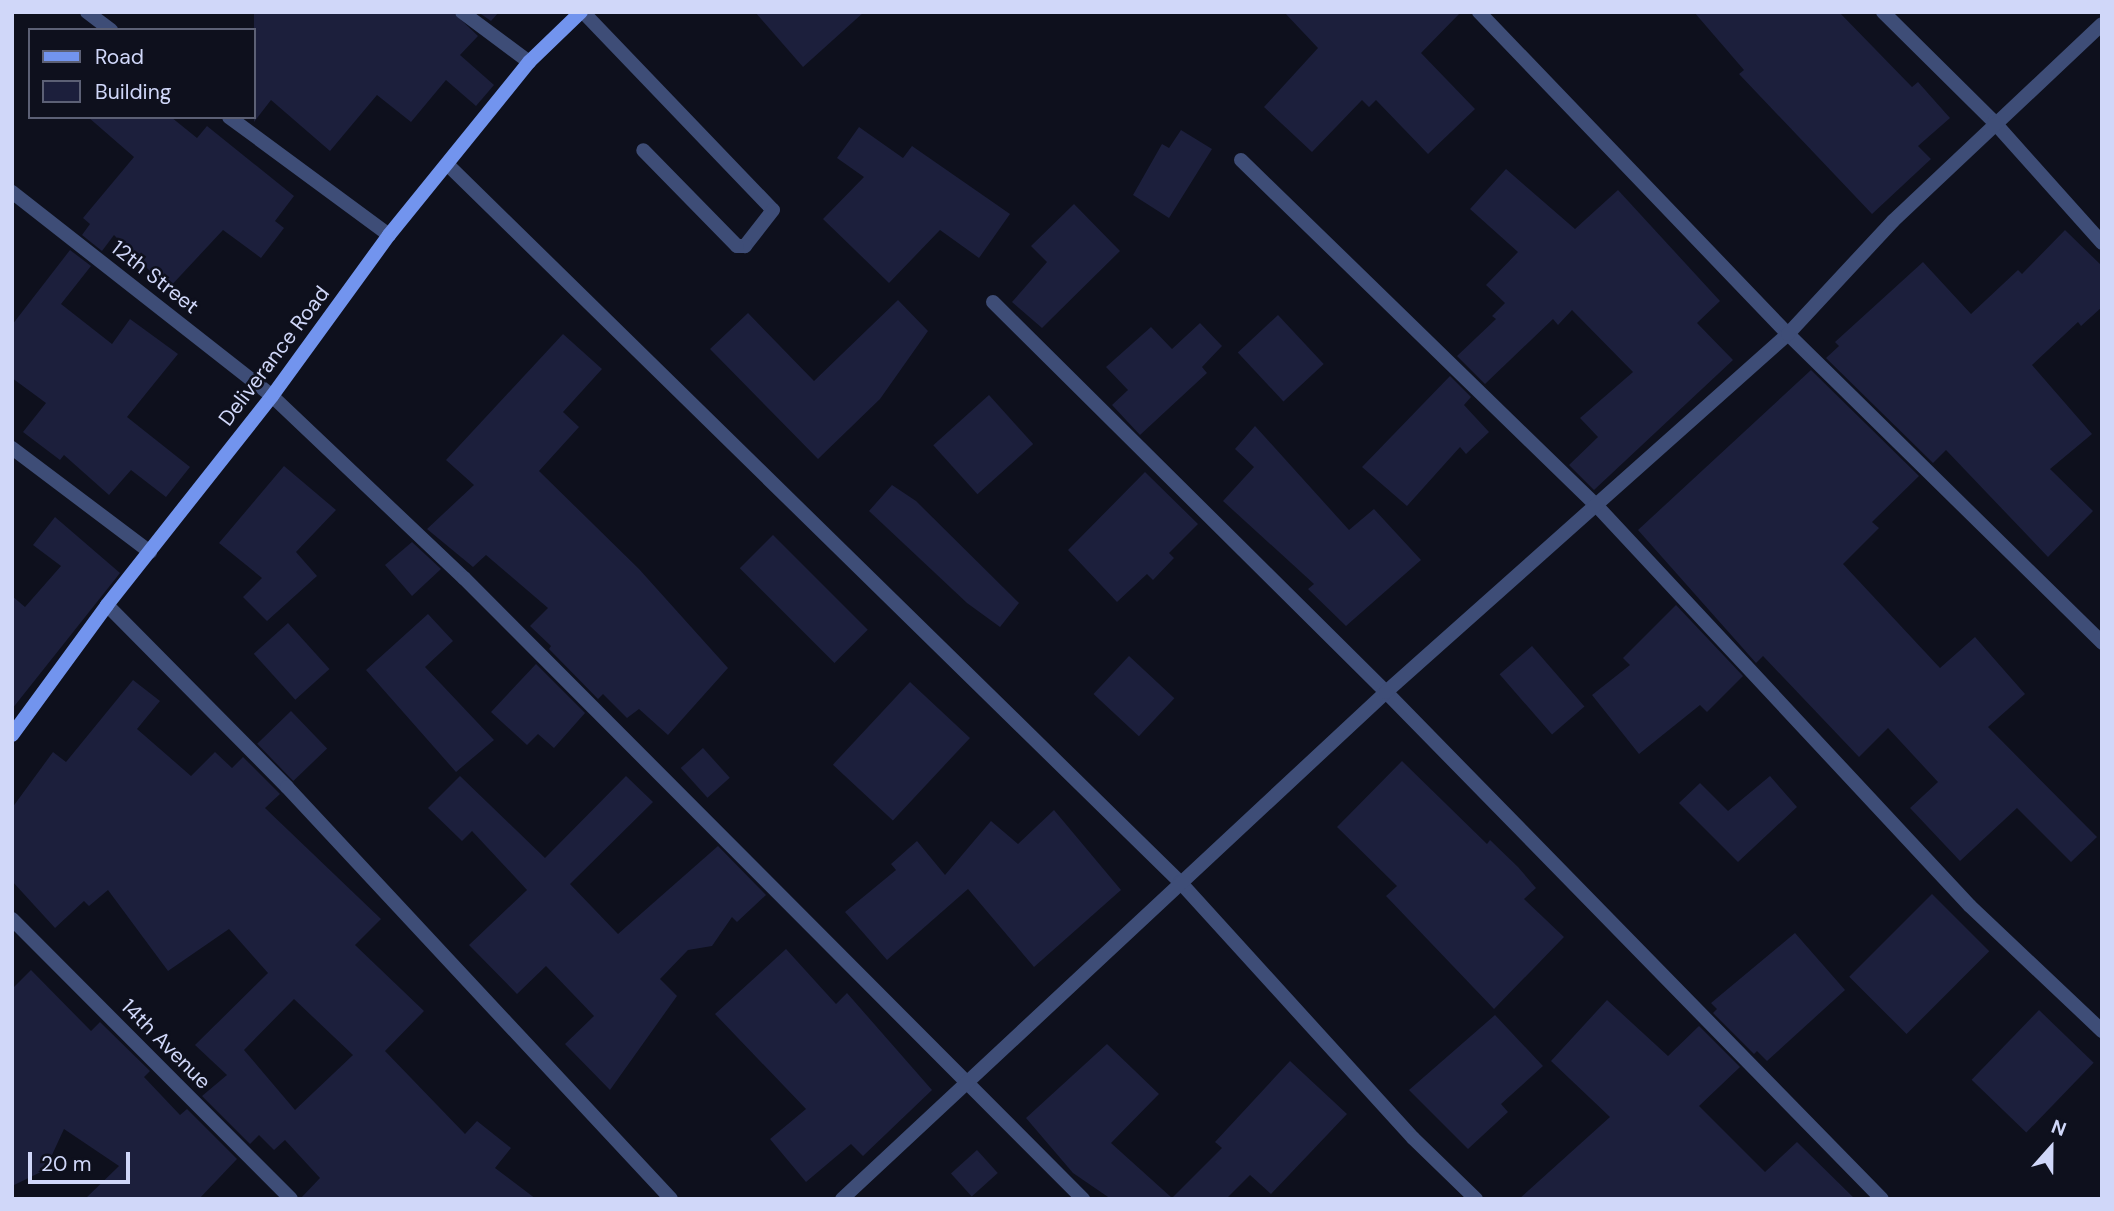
<!DOCTYPE html>
<html>
<head>
<meta charset="utf-8">
<style>
  body { margin:0 }
  #map { position:relative; width:2114px; height:1211px; overflow:hidden; background:#0e101d; font-family:"DM Sans",sans-serif }
  div>[style] { position:absolute }
  [style*='--x'] { left:calc(var(--x)*1px); top:calc(var(--y)*1px); width:calc(var(--w)*1px); rotate:calc(var(--a)*1deg) }
  .building>* { inset:0; background:#1c1f3c; transform-origin:0 0 }
  .street>* { height:14px; margin:-7px; padding:0 7px; transform-origin:7px; border-radius:7px; background:#3e4d77 }
  .secondary>* { height:14px; margin:-7px; padding:0 7px; transform-origin:7px; border-radius:7px; background:#7294ee }
  span { translate:-50% -50%; white-space:nowrap; text-align:center; line-height:1.15; -webkit-text-stroke:5px #0e101d; paint-order:stroke }
  .street-label { font-size:21px; color:#d0d7f9 }
  .frame { position:absolute; inset:0; border:14px solid #d0d7f9; pointer-events:none }
  .legend { position:absolute; left:28px; top:28px; width:228px; height:91px; box-sizing:border-box; background:#0e101d; border:2px solid #5c6075; margin:0; padding:9px 12px; list-style:none; font-size:21px; color:#d0d7f9 }
  .legend li { display:flex; align-items:center; gap:14px; height:35px }
  .legend b { width:35px; border:2px solid #5c6075 }
  .north { position:absolute; left:2016px; top:1113px; width:70px; height:70px; -webkit-text-stroke:5px #0e101d; paint-order:stroke; rotate:21deg; font-size:19px; font-weight:700; line-height:28px; text-align:center; color:#d0d7f9 }
  .north::after { content:''; display:block; margin:auto; width:24px; height:32px; background:#d0d7f9; clip-path:polygon(50% 0,100% 100%,50% 72%,0 100%) }
  .scale { position:absolute; left:28px; top:1152px; width:102px; height:32px; box-sizing:border-box; border:4px solid #d0d7f9; border-top:0; padding-left:9px; font-size:21px; line-height:24px; white-space:nowrap; color:#d0d7f9; -webkit-text-stroke:5px #0e101d; paint-order:stroke }
</style>
</head>
<body>
<div id="map">
  <div class="building">
    <i style="clip-path:polygon(254px 12px,453px 12px,478px 36px,460px 55px,494px 85px,476px 106px,446px 80px,411px 122px,377px 95px,330px 151px,271px 100px,254px 122px)"></i>
    <i style="clip-path:polygon(478px 12px,499px 12px,491px 21px)"></i>
    <i style="clip-path:polygon(755px 12px,864px 12px,803px 67px)"></i>
    <i style="clip-path:polygon(1284px 12px,1461px 12px,1421px 53px,1475px 109px,1428px 154px,1376px 100px,1369px 107px,1362px 100px,1312px 152px,1264px 107px,1318px 48px)"></i>
    <i style="clip-path:polygon(1694px 12px,1839px 12px,1912px 87px,1918px 82px,1950px 118px,1918px 146px,1931px 159px,1872px 214px,1739px 74px,1744px 70px)"></i>
    <i style="clip-path:polygon(88px 117px,171px 117px,197px 138px,207px 126px,294px 196px,275px 221px,284px 228px,261px 258px,223px 230px,168px 289px,114px 235px,102px 251px,82px 235px,90px 224px,83px 218px,134px 157px)"></i>
    <i style="clip-path:polygon(859px 127px,903px 158px,912px 146px,1010px 214px,979px 258px,940px 230px,889px 283px,823px 219px,864px 177px,837px 158px)"></i>
    <i style="clip-path:polygon(1181px 130px,1212px 149px,1169px 218px,1133px 195px,1162px 144px,1169px 148px)"></i>
    <i style="clip-path:polygon(1506px 169px,1575px 229px,1618px 190px,1720px 301px,1697px 323px,1733px 360px,1594px 490px,1569px 465px,1598px 437px,1580px 418px,1633px 372px,1572px 310px,1558px 325px,1553px 319px,1485px 384px,1457px 356px,1496px 319px,1492px 316px,1505px 303px,1486px 285px,1518px 252px,1470px 209px)"></i>
    <i style="clip-path:polygon(1074px 204px,1120px 251px,1042px 328px,1012px 302px,1047px 262px,1031px 246px)"></i>
    <i style="clip-path:polygon(2065px 230px,2102px 266px,2102px 307px,2081px 326px,2078px 322px,2032px 365px,2092px 434px,2050px 469px,2093px 511px,2048px 557px,1946px 450px,1933px 463px,1826px 358px,1839px 346px,1835px 342px,1923px 262px,1971px 314px,2018px 270px,2022px 274px)"></i>
    <i style="clip-path:polygon(70px 250px,91px 266px,61px 304px,112px 344px,130px 319px,178px 354px,127px 417px,190px 467px,166px 497px,131px 470px,109px 495px,64px 455px,60px 460px,23px 432px,46px 403px,12px 378px,12px 325px)"></i>
    <i style="clip-path:polygon(898px 300px,928px 331px,880px 399px,818px 459px,710px 349px,748px 313px,814px 381px)"></i>
    <i style="left:1278px;top:315px;width:67px;height:55px;rotate:47deg"></i>
    <i style="clip-path:polygon(1200px 323px,1222px 346px,1202px 367px,1207px 373px,1140px 435px,1112px 405px,1128px 390px,1106px 367px,1151px 327px,1172px 349px)"></i>
    <i style="clip-path:polygon(563px 334px,602px 369px,563px 412px,579px 427px,539px 471px,639px 569px,728px 668px,668px 735px,639px 709px,627px 718px,603px 694px,598px 699px,549px 649px,551px 646px,530px 626px,548px 608px,486px 555px,473px 567px,427px 529px,474px 485px,446px 460px)"></i>
    <i style="clip-path:polygon(1811px 370px,1919px 476px,1872px 522px,1879px 528px,1843px 564px,1940px 668px,1975px 637px,2025px 694px,1988px 727px,2097px 837px,2071px 862px,2017px 808px,1960px 861px,1910px 808px,1938px 782px,1888px 728px,1859px 757px,1763px 656px,1756px 663px,1638px 530px)"></i>
    <i style="clip-path:polygon(1450px 376px,1471px 397px,1464px 405px,1489px 432px,1466px 454px,1460px 447px,1407px 506px,1362px 467px)"></i>
    <i style="left:989px;top:395px;width:66px;height:75px;rotate:48deg"></i>
    <i style="clip-path:polygon(1255px 426px,1349px 530px,1374px 509px,1421px 560px,1346px 626px,1308px 589px,1314px 584px,1223px 501px,1254px 467px,1235px 449px)"></i>
    <i style="clip-path:polygon(284px 466px,336px 510px,296px 552px,317px 576px,267px 621px,243px 597px,262px 578px,219px 543px)"></i>
    <i style="clip-path:polygon(1145px 472px,1198px 524px,1169px 553px,1174px 558px,1153px 580px,1147px 574px,1117px 602px,1068px 550px)"></i>
    <i style="clip-path:polygon(892px 485px,916px 501px,1019px 603px,1000px 627px,967px 603px,869px 511px)"></i>
    <i style="clip-path:polygon(55px 517px,120px 573px,12px 709px,12px 596px,25px 607px,61px 566px,33px 545px)"></i>
    <i style="left:773px;top:535px;width:134px;height:47px;rotate:45deg"></i>
    <i style="clip-path:polygon(412px 542px,441px 569px,412px 596px,385px 565px)"></i>
    <i style="clip-path:polygon(1676px 605px,1743px 676px,1707px 712px,1700px 705px,1639px 754px,1592px 695px,1630px 665px,1623px 658px)"></i>
    <i style="clip-path:polygon(428px 614px,453px 641px,425px 667px,494px 740px,456px 772px,366px 670px)"></i>
    <i style="left:288px;top:623px;width:62px;height:46px;rotate:48deg"></i>
    <i style="left:1532px;top:646px;width:80px;height:43px;rotate:49deg"></i>
    <i style="left:1129px;top:656px;width:62px;height:52px;rotate:43deg"></i>
    <i style="clip-path:polygon(536px 664px,585px 713px,554px 748px,538px 734px,527px 745px,491px 712px)"></i>
    <i style="clip-path:polygon(evenodd,133px 680px,160px 701px,137px 729px,191px 776px,215px 752px,232px 768px,243px 757px,280px 794px,265px 808px,381px 919px,355px 945px,424px 1011px,385px 1051px,465px 1134px,477px 1121px,511px 1148px,495px 1168px,536px 1199px,300px 1199px,320px 1178px,285px 1140px,274px 1150px,259px 1135px,250px 1144px,202px 1096px,227px 1075px,195px 1045px,268px 973px,229px 929px,168px 971px,108px 890px,89px 906px,84px 901px,55px 928px,12px 881px,12px 808px,53px 752px,66px 762px,133px 680px,294px 999px,353px 1055px,295px 1110px,244px 1050px,294px 999px)"></i>
    <i style="left:910px;top:682px;width:82px;height:113px;rotate:43deg"></i>
    <i style="left:291px;top:711px;width:52px;height:47px;rotate:46deg"></i>
    <i style="left:703px;top:748px;width:40px;height:30px;rotate:48deg"></i>
    <i style="clip-path:polygon(1402px 761px,1487px 844px,1490px 840px,1518px 867px,1536px 888px,1524px 899px,1564px 937px,1494px 1009px,1386px 896px,1397px 886px,1337px 827px)"></i>
    <i style="clip-path:polygon(460px 776px,545px 858px,626px 776px,653px 802px,570px 884px,618px 934px,718px 846px,766px 895px,737px 922px,732px 917px,712px 946px,688px 950px,660px 979px,677px 996px,610px 1090px,565px 1044px,594px 1016px,546px 966px,517px 994px,469px 945px,527px 890px,472px 831px,462px 841px,428px 808px)"></i>
    <i style="clip-path:polygon(1770px 776px,1797px 807px,1738px 862px,1679px 803px,1700px 783px,1728px 811px)"></i>
    <i style="clip-path:polygon(1054px 810px,1121px 890px,1034px 967px,968px 889px,887px 960px,845px 912px,896px 870px,891px 864px,917px 841px,945px 875px,991px 821px,1018px 844px)"></i>
    <i style="left:1932px;top:894px;width:81px;height:117px;rotate:45deg"></i>
    <i style="clip-path:polygon(1795px 933px,1845px 990px,1767px 1061px,1757px 1051px,1754px 1054px,1713px 1013px,1717px 1009px,1711px 1003px)"></i>
    <i style="clip-path:polygon(786px 949px,836px 1004px,847px 993px,932px 1090px,863px 1156px,851px 1144px,806px 1182px,770px 1139px,806px 1109px,715px 1014px)"></i>
    <i style="clip-path:polygon(31px 970px,91px 1031px,100px 1022px,150px 1071px,144px 1077px,180px 1115px,187px 1109px,237px 1159px,199px 1199px,85px 1199px,119px 1166px,64px 1129px,45px 1170px,12px 1186px,12px 989px)"></i>
    <i style="clip-path:polygon(1607px 1000px,1668px 1056px,1699px 1026px,1740px 1067px,1699px 1106px,1765px 1172px,1797px 1142px,1855px 1199px,1519px 1199px,1610px 1117px,1551px 1061px)"></i>
    <i style="left:2039px;top:1010px;width:76px;height:97px;rotate:44deg"></i>
    <i style="clip-path:polygon(1495px 1015px,1543px 1066px,1501px 1104px,1508px 1112px,1468px 1149px,1409px 1090px)"></i>
    <i style="clip-path:polygon(1107px 1044px,1159px 1094px,1111px 1143px,1172px 1198px,1222px 1148px,1215px 1142px,1290px 1061px,1347px 1114px,1271px 1194px,1250px 1175px,1226px 1199px,1111px 1199px,1073px 1173px,1026px 1118px)"></i>
    <i style="left:977px;top:1150px;width:31px;height:35px;rotate:48deg"></i>
  </div>
  <div class="street">
    <i style="--x:87;--y:12;--w:30;--a:37"></i>
    <i style="--x:462;--y:12;--w:84;--a:36.7"></i>
    <i style="--x:583;--y:12;--w:274;--a:46.2"></i>
    <i style="--x:773;--y:210;--w:46;--a:127.9"></i>
    <i style="--x:745;--y:246;--w:8;--a:180"></i>
    <i style="--x:737;--y:246;--w:134;--a:-134.4"></i>
    <i style="--x:1479;--y:12;--w:446;--a:46.2"></i>
    <i style="--x:1788;--y:334;--w:441;--a:44.5"></i>
    <i style="--x:1883;--y:12;--w:156;--a:44.7"></i>
    <i style="--x:1994;--y:122;--w:162;--a:48.2"></i>
    <i style="--x:229;--y:117;--w:199;--a:36.4"></i>
    <i style="--x:1241;--y:160;--w:495;--a:44.2"></i>
    <i style="--x:1596;--y:505;--w:548;--a:47"></i>
    <i style="--x:1970;--y:906;--w:182;--a:43.4"></i>
    <i style="--x:448;--y:165;--w:1025;--a:44.41"></i>
    <i style="--x:1180;--y:882;--w:346;--a:47.7"></i>
    <i style="--x:1413;--y:1138;--w:88;--a:44.1"></i>
    <i style="--x:12;--y:192;--w:330;--a:38.1"></i>
    <i style="--x:272;--y:396;--w:265;--a:43.5"></i>
    <i style="--x:464;--y:578;--w:877;--a:45.09"></i>
    <i style="--x:993;--y:302;--w:554;--a:44.78"></i>
    <i style="--x:1386;--y:692;--w:709;--a:45.63"></i>
    <i style="--x:12;--y:448;--w:173;--a:37"></i>
    <i style="--x:107;--y:605;--w:256;--a:45.3"></i>
    <i style="--x:287;--y:787;--w:563;--a:47.01"></i>
    <i style="--x:12;--y:919;--w:395;--a:45.1"></i>
    <i style="--x:842;--y:1199;--w:744;--a:-42.98"></i>
    <i style="--x:1386;--y:692;--w:538;--a:-41.69"></i>
    <i style="--x:1788;--y:334;--w:154;--a:-47.1"></i>
    <i style="--x:1893;--y:221;--w:287;--a:-43.3"></i>
  </div>
  <div class="secondary">
    <i style="--x:12;--y:735;--w:161;--a:-53.8"></i>
    <i style="--x:107;--y:605;--w:266;--a:-51.7"></i>
    <i style="--x:272;--y:396;--w:199;--a:-54"></i>
    <i style="--x:389;--y:235;--w:223;--a:-51"></i>
    <i style="--x:529;--y:62;--w:72;--a:-43.9"></i>
  </div>
  <div class="street-label">
    <span style="left:155px;top:277px;rotate:38deg">12th Street</span>
    <span style="left:274px;top:356px;rotate:-53deg">Deliverance Road</span>
    <span style="left:166px;top:1044px;rotate:45deg">14th Avenue</span>
  </div>
  <div class="frame"></div>
  <ul class="legend">
  <li><b style="height:9px;background:#7294ee"></b>Road</li>
  <li><b style="height:19px;background:#1c1f3c"></b>Building</li>
  </ul>
  <div class="north">N</div>
  <div class="scale">20 m</div>
</div>
</body>
</html>
